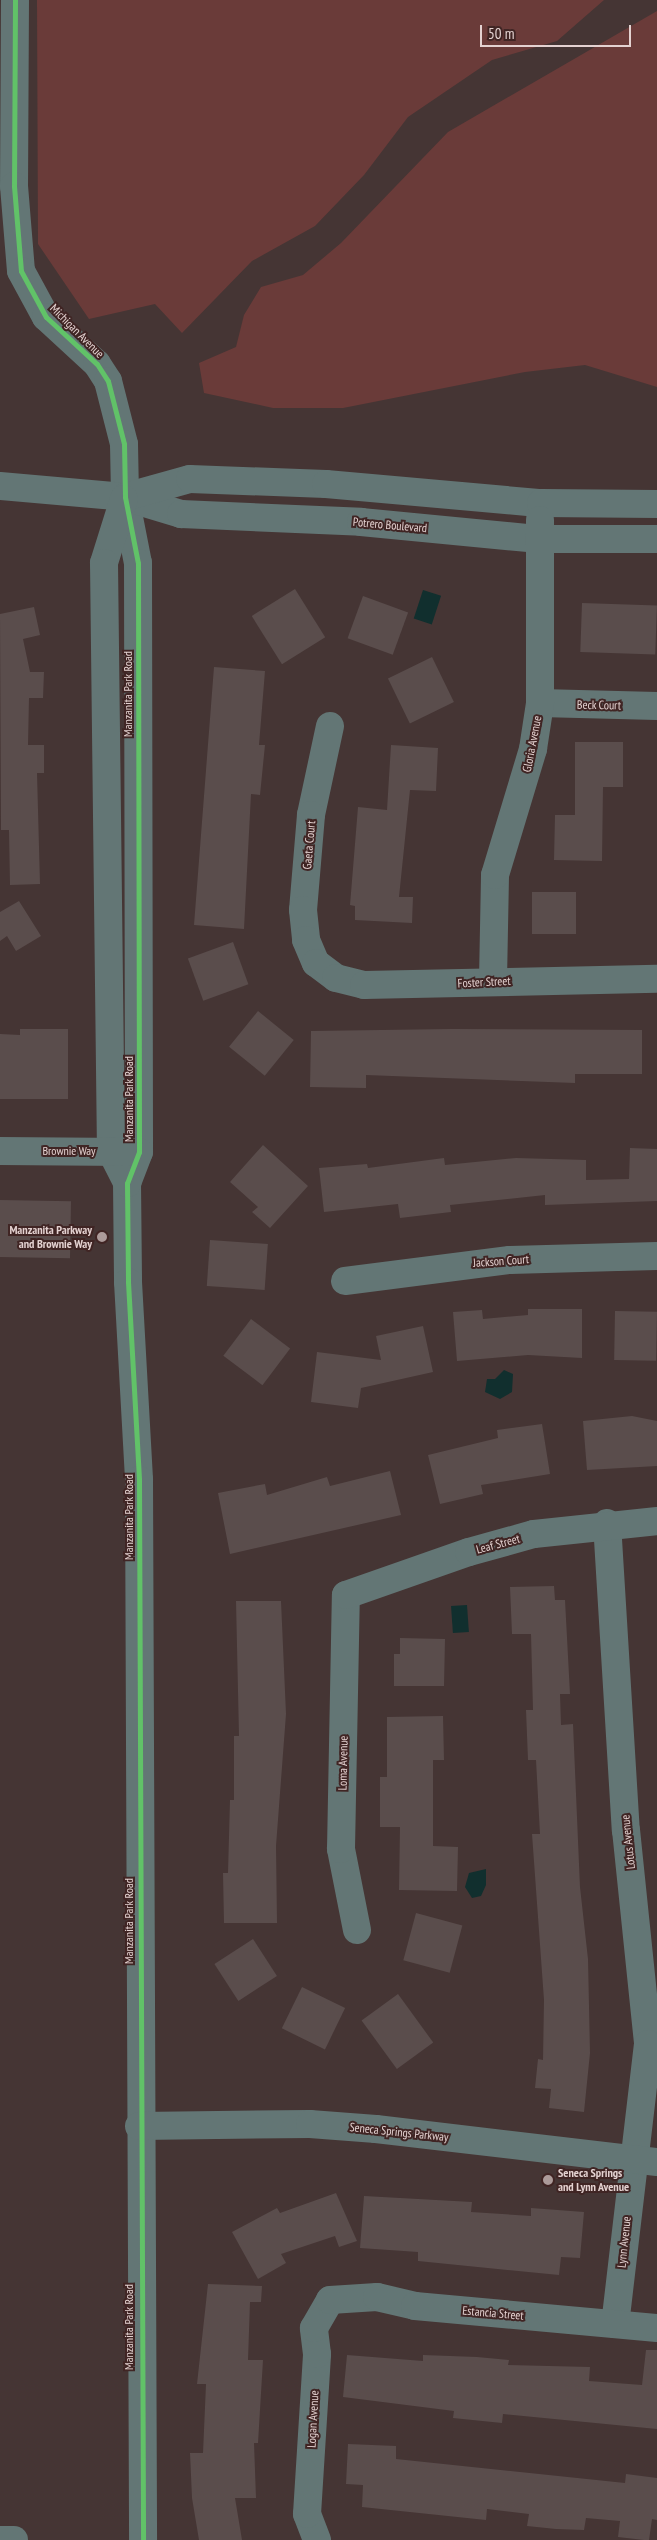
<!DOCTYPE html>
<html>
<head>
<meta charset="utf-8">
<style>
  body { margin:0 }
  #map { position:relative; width:657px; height:2540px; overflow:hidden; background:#453534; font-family:"PT Sans Narrow",sans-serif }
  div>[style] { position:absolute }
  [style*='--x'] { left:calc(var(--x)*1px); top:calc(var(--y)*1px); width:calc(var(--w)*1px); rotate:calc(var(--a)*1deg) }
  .green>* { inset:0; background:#6a3b39 }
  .water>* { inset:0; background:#112f2e; transform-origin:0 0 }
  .building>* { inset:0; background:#5a4d4c; transform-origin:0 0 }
  .minor>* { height:28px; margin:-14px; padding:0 14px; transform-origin:14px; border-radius:14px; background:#637675 }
  .cycleway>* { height:5px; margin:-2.5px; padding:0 2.5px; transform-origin:2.5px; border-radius:2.5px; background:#61c268 }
  .dots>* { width:14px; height:14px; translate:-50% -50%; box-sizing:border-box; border:2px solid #402524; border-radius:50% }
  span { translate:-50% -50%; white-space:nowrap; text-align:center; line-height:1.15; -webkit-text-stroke:4px #402524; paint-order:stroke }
  .street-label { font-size:12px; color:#e4d2d1 }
  .poi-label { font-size:12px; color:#e4d2d1; font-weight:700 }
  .right { translate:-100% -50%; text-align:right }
  .left { translate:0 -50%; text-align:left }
  .scale { position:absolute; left:480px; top:25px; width:151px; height:22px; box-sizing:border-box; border:2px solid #e4d2d1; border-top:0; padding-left:6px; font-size:15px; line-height:18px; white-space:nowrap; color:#e4d2d1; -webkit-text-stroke:4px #402524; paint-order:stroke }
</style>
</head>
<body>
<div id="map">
  <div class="green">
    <i style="clip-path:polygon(37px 0,604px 0,557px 41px,492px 60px,408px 117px,364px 175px,315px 226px,252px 261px,182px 333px,155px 304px,89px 319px,38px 244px)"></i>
    <i style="clip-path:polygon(657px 11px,657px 387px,585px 365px,525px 372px,343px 408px,273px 408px,204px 393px,199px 363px,236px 347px,244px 315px,261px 287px,303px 275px,341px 243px,448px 132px)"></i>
  </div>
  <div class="water">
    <i style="left:423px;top:590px;width:19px;height:30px;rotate:18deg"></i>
    <i style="clip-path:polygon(504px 1370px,513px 1374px,512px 1392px,500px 1399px,485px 1392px,487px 1379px,495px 1379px)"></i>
    <i style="left:467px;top:1605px;width:27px;height:16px;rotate:86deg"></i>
    <i style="clip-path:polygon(486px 1869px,486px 1885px,481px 1896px,472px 1898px,465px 1887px,469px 1873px)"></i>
  </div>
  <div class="building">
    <i style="left:295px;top:589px;width:57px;height:51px;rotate:58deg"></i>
    <i style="left:363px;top:596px;width:48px;height:45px;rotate:20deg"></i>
    <i style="left:582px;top:603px;width:75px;height:49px;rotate:2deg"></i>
    <i style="clip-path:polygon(34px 607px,40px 635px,23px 639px,30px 672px,44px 672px,43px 698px,29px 698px,28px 745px,44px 745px,44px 773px,37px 773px,40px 884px,10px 885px,9px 830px,1px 830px,0 614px)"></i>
    <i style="left:432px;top:657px;width:50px;height:49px;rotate:64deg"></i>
    <i style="clip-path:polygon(214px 667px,265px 671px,259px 745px,265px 745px,260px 795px,251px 794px,244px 929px,194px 925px)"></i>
    <i style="clip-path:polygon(575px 742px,623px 742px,623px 787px,603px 787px,602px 861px,554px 860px,555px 815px,575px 815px)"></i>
    <i style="clip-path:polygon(391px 745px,438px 748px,436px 791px,410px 790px,399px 897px,413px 897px,412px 923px,355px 920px,355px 906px,350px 905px,358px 807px,387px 810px)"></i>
    <i style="left:532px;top:892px;width:44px;height:42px"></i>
    <i style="clip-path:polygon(19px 901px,41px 936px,16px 951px,7px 936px,0 941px,0 912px)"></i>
    <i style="left:233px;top:942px;width:45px;height:48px;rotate:70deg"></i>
    <i style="left:258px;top:1011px;width:46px;height:46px;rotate:39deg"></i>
    <i style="clip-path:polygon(20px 1029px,68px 1029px,68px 1099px,0 1099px,0 1034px,20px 1035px)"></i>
    <i style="clip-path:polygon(452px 1029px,642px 1030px,642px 1074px,575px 1074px,575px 1083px,366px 1075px,366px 1088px,310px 1087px,311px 1031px)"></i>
    <i style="clip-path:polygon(263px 1145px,308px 1186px,270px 1228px,252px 1212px,258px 1207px,230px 1182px)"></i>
    <i style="clip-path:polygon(630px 1148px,657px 1149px,657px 1201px,545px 1205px,545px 1195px,450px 1205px,451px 1212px,400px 1218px,398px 1204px,324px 1212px,319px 1168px,367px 1164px,368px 1168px,444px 1158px,445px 1165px,516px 1158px,586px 1160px,586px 1180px,629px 1179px)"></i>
    <i style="left:0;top:1200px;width:71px;height:57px;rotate:1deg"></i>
    <i style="left:210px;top:1240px;width:58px;height:46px;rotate:4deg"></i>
    <i style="clip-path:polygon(528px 1309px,582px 1309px,582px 1358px,528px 1355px,457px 1361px,453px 1312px,482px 1310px,483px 1319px,528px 1315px)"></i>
    <i style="left:615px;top:1311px;width:42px;height:49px;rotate:1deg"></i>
    <i style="left:251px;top:1319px;width:49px;height:46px;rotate:37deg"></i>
    <i style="clip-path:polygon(423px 1326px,433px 1372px,361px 1388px,358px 1408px,311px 1402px,317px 1352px,381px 1360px,376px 1336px)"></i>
    <i style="clip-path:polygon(632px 1416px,657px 1421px,657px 1466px,587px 1470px,583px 1421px)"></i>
    <i style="clip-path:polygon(542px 1424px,550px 1474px,481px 1485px,483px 1494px,440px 1504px,428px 1455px,498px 1438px,497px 1430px)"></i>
    <i style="clip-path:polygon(390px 1471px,401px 1515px,230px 1554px,218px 1493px,265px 1484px,267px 1495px,327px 1477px,330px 1486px)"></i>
    <i style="clip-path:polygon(554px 1586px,555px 1600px,565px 1600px,570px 1694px,560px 1694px,561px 1725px,573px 1724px,580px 1887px,588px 1959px,590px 2053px,584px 2112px,549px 2108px,551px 2089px,535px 2088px,538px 2059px,543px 2060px,544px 2000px,532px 1834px,540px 1834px,536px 1760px,528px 1760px,526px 1710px,533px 1710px,531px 1634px,512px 1634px,510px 1587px)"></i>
    <i style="clip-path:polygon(236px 1601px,281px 1601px,286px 1714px,276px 1846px,277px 1923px,224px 1923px,223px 1873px,228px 1873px,230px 1800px,234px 1800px,234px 1736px,239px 1736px)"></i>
    <i style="clip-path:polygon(400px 1638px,445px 1639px,444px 1686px,394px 1686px,394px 1654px,400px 1654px)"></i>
    <i style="clip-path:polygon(443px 1716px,444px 1760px,433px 1760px,433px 1846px,458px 1847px,457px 1891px,399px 1890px,400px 1827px,380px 1827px,380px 1777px,387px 1777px,387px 1717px)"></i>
    <i style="left:416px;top:1913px;width:48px;height:49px;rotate:15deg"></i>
    <i style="left:253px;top:1939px;width:44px;height:46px;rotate:57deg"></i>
    <i style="left:302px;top:1987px;width:48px;height:46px;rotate:26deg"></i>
    <i style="left:398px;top:1994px;width:60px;height:45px;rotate:54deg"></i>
    <i style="clip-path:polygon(336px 2193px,357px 2241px,339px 2247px,335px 2236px,281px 2254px,286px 2263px,258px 2279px,232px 2232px,277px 2208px,280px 2213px)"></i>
    <i style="clip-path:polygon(364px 2196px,472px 2202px,471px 2212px,531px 2216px,531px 2208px,584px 2212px,580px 2258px,561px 2257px,559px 2275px,418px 2261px,418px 2252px,360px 2248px)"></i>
    <i style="clip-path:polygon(208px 2284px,262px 2286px,261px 2302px,250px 2302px,248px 2360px,263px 2360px,258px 2443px,254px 2443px,256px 2498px,235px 2498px,242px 2540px,199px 2540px,192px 2498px,190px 2453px,203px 2453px,206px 2384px,197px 2384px)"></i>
    <i style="clip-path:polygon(646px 2350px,657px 2350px,657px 2429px,503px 2414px,502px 2423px,453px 2418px,454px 2411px,343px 2397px,347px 2355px,423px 2361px,423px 2355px,477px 2357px,509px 2360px,508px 2365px,590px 2367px,589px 2381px,642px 2385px)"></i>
    <i style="clip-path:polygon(348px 2444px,396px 2446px,396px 2459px,625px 2483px,626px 2474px,657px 2478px,657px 2520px,652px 2519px,649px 2540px,644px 2540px,618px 2537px,620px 2521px,586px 2518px,584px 2530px,556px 2529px,527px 2526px,529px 2514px,487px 2509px,486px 2520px,362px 2507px,363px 2485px,346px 2484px)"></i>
  </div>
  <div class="minor">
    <i style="--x:15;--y:0;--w:186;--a:90.3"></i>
    <i style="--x:14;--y:186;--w:85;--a:85.3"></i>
    <i style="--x:21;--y:271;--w:52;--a:61.5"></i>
    <i style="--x:46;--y:317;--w:69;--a:42.7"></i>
    <i style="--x:97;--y:364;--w:20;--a:57"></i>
    <i style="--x:108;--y:381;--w:65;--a:75.7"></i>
    <i style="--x:124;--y:444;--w:53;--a:88.9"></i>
    <i style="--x:125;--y:497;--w:67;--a:78.9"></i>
    <i style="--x:138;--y:563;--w:589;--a:89.9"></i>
    <i style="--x:139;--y:1152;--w:33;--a:111"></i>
    <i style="--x:127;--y:1183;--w:99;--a:89.4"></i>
    <i style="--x:128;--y:1282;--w:198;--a:86.8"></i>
    <i style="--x:139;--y:1480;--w:1060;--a:89.78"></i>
    <i style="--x:0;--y:486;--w:125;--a:5"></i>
    <i style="--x:125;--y:497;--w:59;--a:16.9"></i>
    <i style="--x:181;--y:514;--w:180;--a:2.5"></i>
    <i style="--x:361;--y:522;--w:179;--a:5.5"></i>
    <i style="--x:539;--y:539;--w:118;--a:0"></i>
    <i style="--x:125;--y:497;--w:67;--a:-15.5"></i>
    <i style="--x:190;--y:479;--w:136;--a:2.1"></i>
    <i style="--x:326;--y:484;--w:216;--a:5.1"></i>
    <i style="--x:541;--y:503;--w:116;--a:0.5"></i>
    <i style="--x:124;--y:499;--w:67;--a:107.4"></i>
    <i style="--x:104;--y:563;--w:588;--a:89.32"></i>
    <i style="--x:111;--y:1151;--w:36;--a:63"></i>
    <i style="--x:540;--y:703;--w:117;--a:1.5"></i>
    <i style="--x:330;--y:726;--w:91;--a:102.1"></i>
    <i style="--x:311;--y:815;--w:95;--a:94.8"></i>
    <i style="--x:303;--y:910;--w:30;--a:84"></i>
    <i style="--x:306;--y:940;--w:25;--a:67"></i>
    <i style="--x:316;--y:963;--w:25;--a:37"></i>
    <i style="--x:336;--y:978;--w:29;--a:14"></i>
    <i style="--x:364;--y:985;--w:293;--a:-1.2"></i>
    <i style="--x:493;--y:980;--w:105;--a:-88.9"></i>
    <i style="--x:495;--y:875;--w:132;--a:-73.2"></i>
    <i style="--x:533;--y:749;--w:47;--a:-81.3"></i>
    <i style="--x:540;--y:703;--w:183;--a:-90"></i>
    <i style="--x:0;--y:1151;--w:128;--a:0.4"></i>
    <i style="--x:345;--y:1281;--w:166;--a:-7.3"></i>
    <i style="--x:510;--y:1260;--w:147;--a:-1.6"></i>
    <i style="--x:607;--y:1523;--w:308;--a:86.5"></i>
    <i style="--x:626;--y:1830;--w:215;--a:84.1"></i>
    <i style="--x:648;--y:2044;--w:282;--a:96.7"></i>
    <i style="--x:357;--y:1930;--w:83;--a:-101.2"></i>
    <i style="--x:341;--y:1849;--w:254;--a:-88.9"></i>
    <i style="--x:346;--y:1595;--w:130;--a:-19.3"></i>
    <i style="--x:469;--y:1552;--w:67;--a:-15.5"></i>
    <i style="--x:534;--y:1534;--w:124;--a:-6"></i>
    <i style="--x:139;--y:2126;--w:171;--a:-0.7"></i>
    <i style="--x:310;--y:2124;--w:66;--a:4.3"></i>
    <i style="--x:376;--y:2129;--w:283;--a:6.7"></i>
    <i style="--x:0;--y:2540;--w:14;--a:0"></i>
    <i style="--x:317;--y:2540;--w:28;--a:-111"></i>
    <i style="--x:307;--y:2514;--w:160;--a:-86.4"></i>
    <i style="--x:317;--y:2354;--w:26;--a:-97"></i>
    <i style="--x:314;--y:2328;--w:32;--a:-60"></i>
    <i style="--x:330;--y:2300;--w:47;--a:-3.7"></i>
    <i style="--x:377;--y:2297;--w:39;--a:13"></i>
    <i style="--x:415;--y:2306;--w:243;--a:5.2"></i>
  </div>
  <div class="cycleway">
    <i style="--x:15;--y:0;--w:186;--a:90.3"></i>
    <i style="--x:14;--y:186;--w:85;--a:85.3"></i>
    <i style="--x:21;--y:271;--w:52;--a:61.5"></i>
    <i style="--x:46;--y:317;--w:69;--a:42.7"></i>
    <i style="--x:97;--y:364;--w:20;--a:57"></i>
    <i style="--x:108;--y:381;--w:65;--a:75.7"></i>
    <i style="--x:124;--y:444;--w:53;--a:88.9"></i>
    <i style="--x:125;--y:497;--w:67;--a:78.9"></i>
    <i style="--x:138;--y:563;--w:589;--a:89.9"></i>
    <i style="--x:139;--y:1152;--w:33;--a:111"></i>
    <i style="--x:127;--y:1183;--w:99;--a:89.4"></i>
    <i style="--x:128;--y:1282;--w:198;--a:86.8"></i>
    <i style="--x:139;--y:1480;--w:1060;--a:89.78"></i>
  </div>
  <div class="dots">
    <i style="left:102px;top:1237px;background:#ac9b9a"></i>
    <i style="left:548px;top:2180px;background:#ac9b9a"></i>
  </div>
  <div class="street-label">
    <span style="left:77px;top:331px;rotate:45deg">Michigan Avenue</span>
    <span style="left:390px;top:525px;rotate:5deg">Potrero Boulevard</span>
    <span style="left:128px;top:694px;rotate:-90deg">Manzanita Park Road</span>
    <span style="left:599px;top:705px;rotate:1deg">Beck Court</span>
    <span style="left:532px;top:744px;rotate:-79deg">Gloria Avenue</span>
    <span style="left:309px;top:845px;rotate:-85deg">Gaeta Court</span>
    <span style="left:484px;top:982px;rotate:-3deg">Foster Street</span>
    <span style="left:129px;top:1099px;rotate:-90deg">Manzanita Park Road</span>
    <span style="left:69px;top:1151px">Brownie Way</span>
    <span style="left:501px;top:1261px;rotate:-4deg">Jackson Court</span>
    <span style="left:129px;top:1517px;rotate:-90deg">Manzanita Park Road</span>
    <span style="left:498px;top:1544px;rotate:-15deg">Leaf Street</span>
    <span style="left:343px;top:1763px;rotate:-89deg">Loma Avenue</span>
    <span style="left:628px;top:1842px;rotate:-96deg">Lotus Avenue</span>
    <span style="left:129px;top:1921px;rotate:-90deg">Manzanita Park Road</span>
    <span style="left:399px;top:2132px;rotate:6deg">Seneca Springs Parkway</span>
    <span style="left:624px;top:2242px;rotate:-84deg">Lynn Avenue</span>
    <span style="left:493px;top:2313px;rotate:5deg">Estancia Street</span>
    <span style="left:129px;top:2327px;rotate:-90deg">Manzanita Park Road</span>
    <span style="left:313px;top:2419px;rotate:-87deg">Logan Avenue</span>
  </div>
  <div class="poi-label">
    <span class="right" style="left:92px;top:1237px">Manzanita Parkway<br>and Brownie Way</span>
    <span class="left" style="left:558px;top:2180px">Seneca Springs<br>and Lynn Avenue</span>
  </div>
  <div class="scale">50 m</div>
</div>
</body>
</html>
